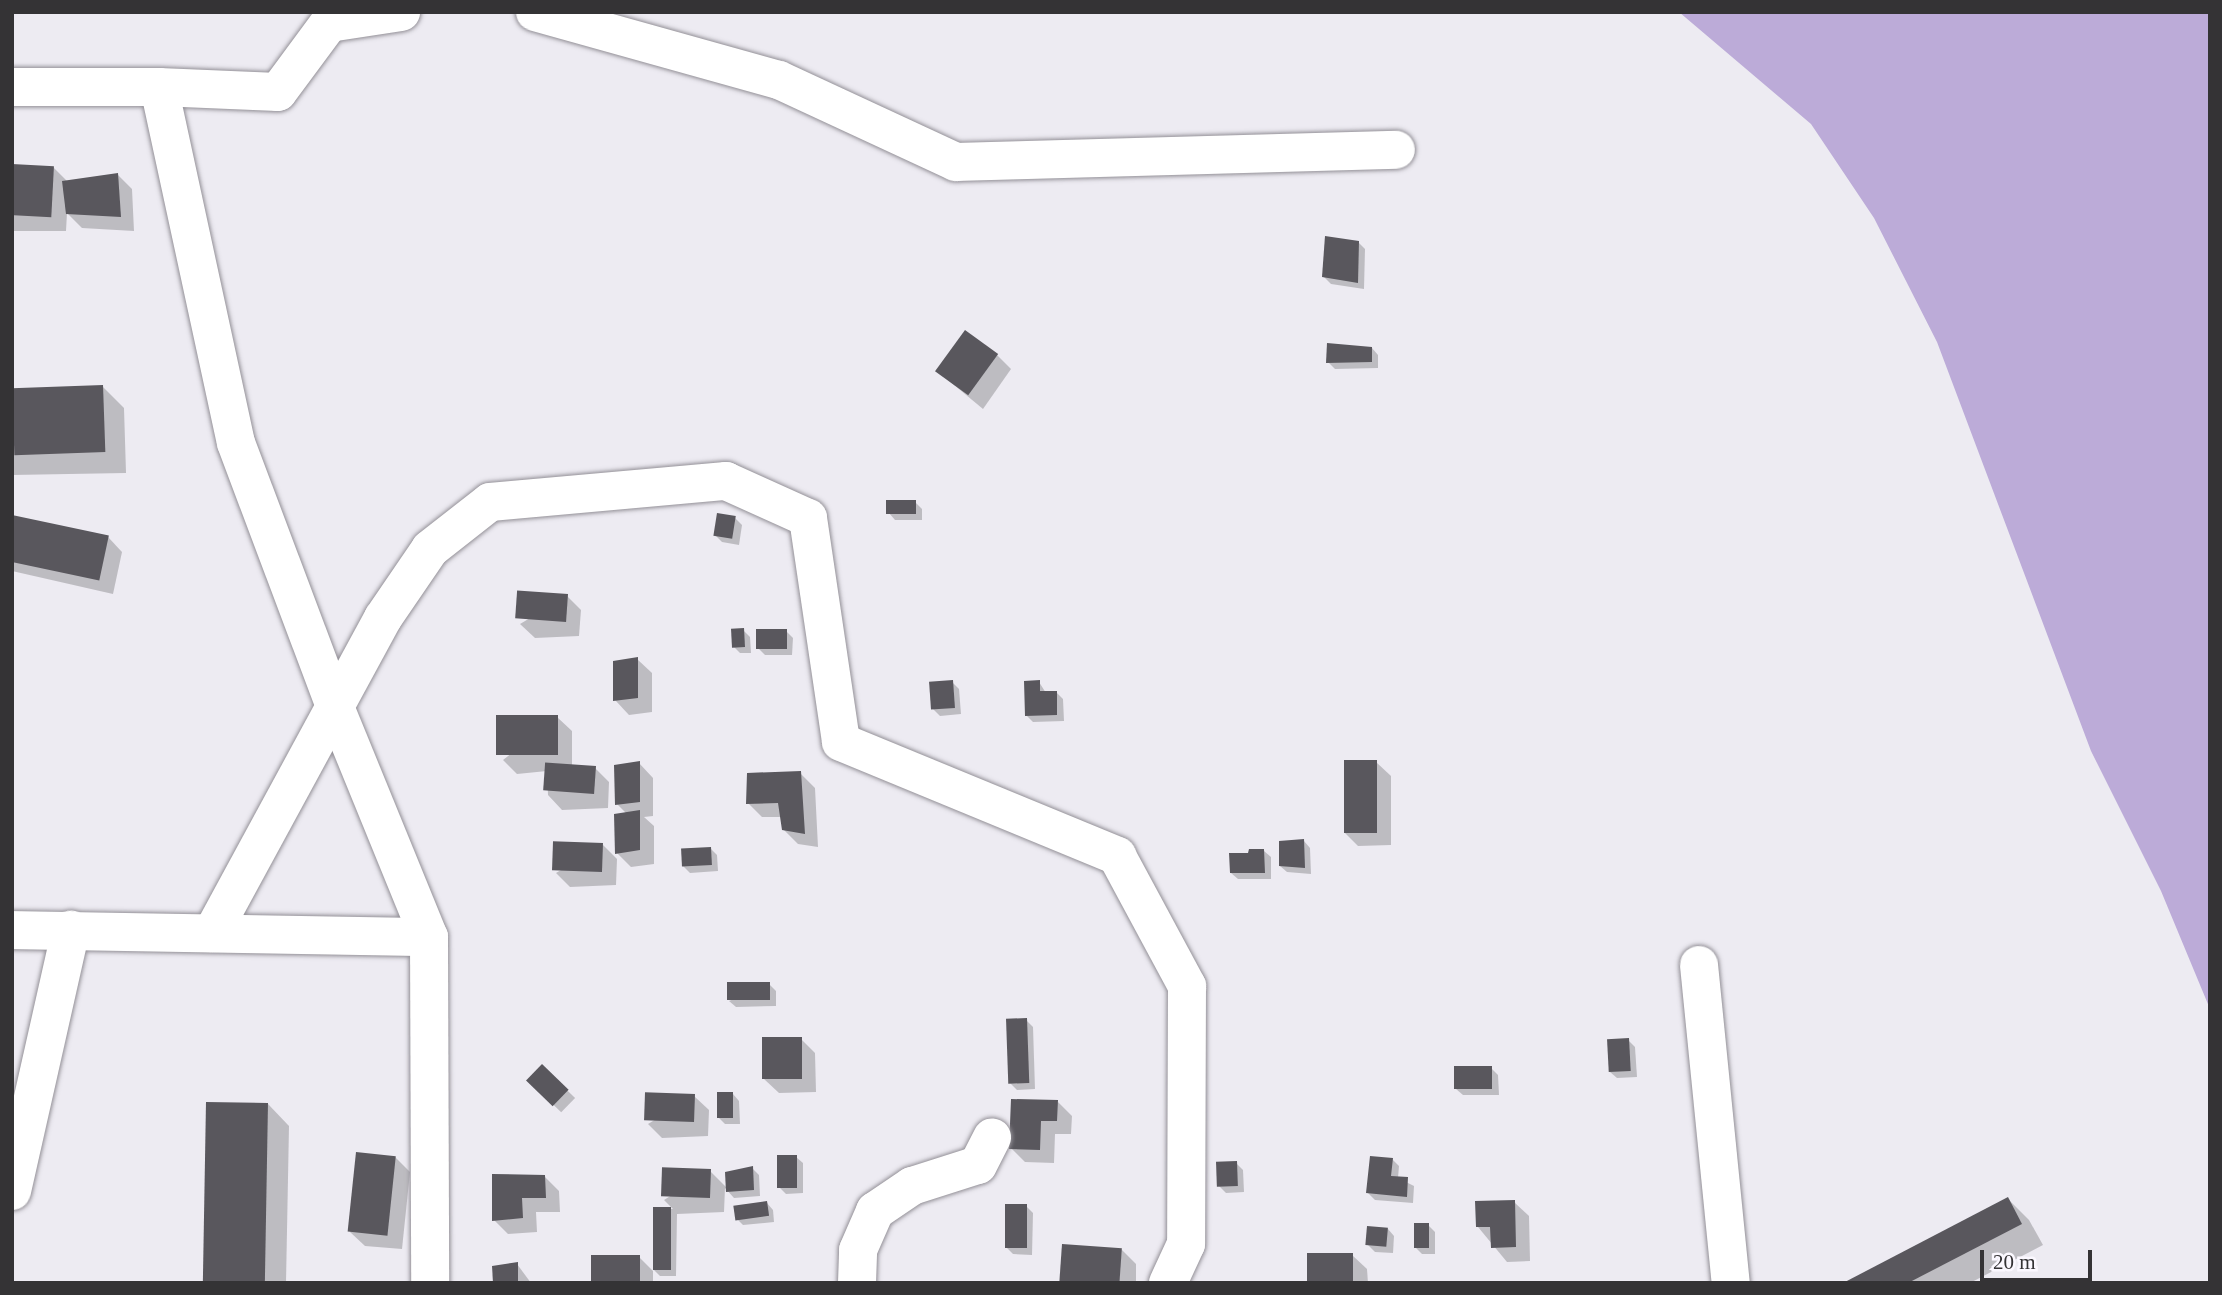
<!DOCTYPE html>
<html>
<head>
<meta charset="utf-8">
<style>
  body { margin:0 }
  #map { position:relative; width:2222px; height:1295px; overflow:hidden; background:#edebf2; font-family:"Times New Roman",serif }
  div>[style] { position:absolute }
  [style*='--x'] { left:calc(var(--x)*1px); top:calc(var(--y)*1px); width:calc(var(--w)*1px); rotate:calc(var(--a)*1deg) }
  .water>* { inset:0; background:#bcabd8 }
  .shadow>* { inset:0; background:#0003; transform-origin:0 0 }
  .building>* { inset:0; background:#59575d; transform-origin:0 0 }
  .roads { filter:drop-shadow(0 0 2px #939097) drop-shadow(0 0 2px #939097) }
  .street>* { height:38px; margin:-19px; padding:0 19px; transform-origin:19px; border-radius:19px; background:#fff }
  span { translate:-50% -50%; white-space:nowrap; text-align:center; line-height:1.15; -webkit-text-stroke:7px #fbf8ff; paint-order:stroke }
  .frame { position:absolute; inset:0; border:14px solid #343335; pointer-events:none }
  .scale { position:absolute; left:1980px; top:1250px; width:112px; height:32px; box-sizing:border-box; border:4px solid #343335; border-top:0; padding-left:9px; font-size:21px; line-height:24px; white-space:nowrap; color:#343335; -webkit-text-stroke:5px #fbf8ff; paint-order:stroke }
</style>
</head>
<body>
<div id="map">
  <div class="water">
    <i style="clip-path:polygon(1679px 12px,2210px 12px,2210px 1009px,2161px 891px,2091px 751px,1937px 342px,1874px 218px,1811px 124px)"></i>
  </div>
  <div class="shadow">
    <i style="clip-path:polygon(12px 166px,53px 167px,68px 182px,118px 175px,132px 189px,134px 231px,82px 228px,67px 213px,66px 231px,12px 231px)"></i>
    <i style="clip-path:polygon(1358px 242px,1365px 249px,1364px 289px,1331px 284px,1324px 277px)"></i>
    <i style="clip-path:polygon(1372px 348px,1378px 355px,1378px 368px,1335px 369px,1328px 362px)"></i>
    <i style="clip-path:polygon(997px 355px,1011px 369px,983px 409px,936px 370px)"></i>
    <i style="clip-path:polygon(103px 387px,124px 408px,126px 473px,12px 475px,12px 389px)"></i>
    <i style="clip-path:polygon(915px 502px,922px 509px,922px 520px,895px 520px,889px 513px)"></i>
    <i style="clip-path:polygon(12px 517px,108px 537px,122px 552px,113px 594px,12px 571px)"></i>
    <i style="clip-path:polygon(735px 518px,742px 525px,739px 545px,722px 542px,715px 535px)"></i>
    <i style="clip-path:polygon(567px 596px,581px 610px,579px 636px,535px 638px,520px 624px)"></i>
    <i style="clip-path:polygon(743px 630px,750px 637px,751px 653px,740px 653px,733px 646px)"></i>
    <i style="clip-path:polygon(786px 631px,793px 638px,792px 655px,765px 655px,758px 648px)"></i>
    <i style="clip-path:polygon(637px 659px,652px 673px,652px 712px,629px 715px,615px 700px)"></i>
    <i style="clip-path:polygon(952px 682px,959px 689px,961px 714px,940px 716px,933px 709px)"></i>
    <i style="clip-path:polygon(1039px 682px,1046px 693px,1056px 692px,1063px 699px,1064px 721px,1033px 722px,1026px 715px)"></i>
    <i style="clip-path:polygon(557px 717px,572px 731px,572px 770px,595px 768px,609px 782px,608px 808px,562px 810px,548px 795px,547px 771px,517px 774px,503px 760px)"></i>
    <i style="clip-path:polygon(1376px 762px,1391px 776px,1391px 845px,1358px 846px,1344px 832px)"></i>
    <i style="clip-path:polygon(639px 763px,653px 778px,653px 816px,644px 817px,654px 826px,654px 864px,631px 867px,617px 853px,627px 814px,617px 804px)"></i>
    <i style="clip-path:polygon(800px 773px,815px 788px,818px 847px,798px 844px,784px 830px,782px 817px,762px 817px,748px 803px)"></i>
    <i style="clip-path:polygon(1304px 841px,1310px 848px,1311px 874px,1287px 872px,1280px 866px)"></i>
    <i style="clip-path:polygon(603px 845px,617px 859px,616px 885px,570px 887px,556px 873px)"></i>
    <i style="clip-path:polygon(711px 849px,717px 855px,718px 871px,690px 873px,683px 866px)"></i>
    <i style="clip-path:polygon(1264px 851px,1271px 857px,1271px 879px,1238px 879px,1231px 873px)"></i>
    <i style="clip-path:polygon(769px 984px,776px 991px,776px 1006px,736px 1007px,729px 1001px)"></i>
    <i style="clip-path:polygon(1026px 1020px,1033px 1027px,1035px 1089px,1017px 1090px,1010px 1083px)"></i>
    <i style="clip-path:polygon(801px 1039px,815px 1053px,816px 1092px,779px 1093px,764px 1079px)"></i>
    <i style="clip-path:polygon(1628px 1040px,1635px 1047px,1637px 1077px,1617px 1078px,1610px 1072px)"></i>
    <i style="left:542px;top:1066px;width:46px;height:20px;rotate:44deg"></i>
    <i style="clip-path:polygon(1491px 1068px,1498px 1075px,1499px 1095px,1463px 1095px,1456px 1089px)"></i>
    <i style="clip-path:polygon(733px 1094px,739px 1101px,740px 1124px,725px 1124px,718px 1117px)"></i>
    <i style="clip-path:polygon(694px 1096px,709px 1110px,708px 1136px,662px 1138px,648px 1124px)"></i>
    <i style="clip-path:polygon(1058px 1102px,1072px 1116px,1071px 1134px,1055px 1134px,1054px 1163px,1025px 1162px,1011px 1148px)"></i>
    <i style="clip-path:polygon(268px 1104px,289px 1126px,286px 1283px,205px 1283px)"></i>
    <i style="clip-path:polygon(395px 1157px,410px 1172px,402px 1249px,365px 1246px,350px 1232px)"></i>
    <i style="clip-path:polygon(796px 1157px,803px 1163px,803px 1193px,786px 1194px,779px 1187px)"></i>
    <i style="clip-path:polygon(1392px 1159px,1399px 1166px,1398px 1178px,1414px 1186px,1413px 1203px,1375px 1200px,1368px 1193px)"></i>
    <i style="clip-path:polygon(1236px 1163px,1243px 1170px,1244px 1192px,1226px 1193px,1219px 1186px)"></i>
    <i style="clip-path:polygon(752px 1168px,759px 1175px,760px 1196px,734px 1198px,725px 1188px,724px 1212px,677px 1214px,676px 1276px,660px 1276px,654px 1270px,654px 1208px,673px 1209px,664px 1200px,710px 1171px,727px 1188px)"></i>
    <i style="clip-path:polygon(544px 1176px,559px 1191px,560px 1212px,536px 1212px,537px 1232px,508px 1234px,494px 1220px)"></i>
    <i style="clip-path:polygon(2008px 1199px,2029px 1220px,2043px 1245px,1970px 1283px,1846px 1283px)"></i>
    <i style="clip-path:polygon(1514px 1202px,1529px 1216px,1530px 1261px,1507px 1262px,1478px 1227px)"></i>
    <i style="clip-path:polygon(767px 1203px,773px 1210px,774px 1222px,743px 1225px,736px 1218px)"></i>
    <i style="clip-path:polygon(1026px 1206px,1033px 1213px,1032px 1255px,1013px 1254px,1006px 1247px)"></i>
    <i style="clip-path:polygon(1428px 1225px,1435px 1232px,1435px 1254px,1422px 1254px,1415px 1247px)"></i>
    <i style="clip-path:polygon(1388px 1229px,1394px 1236px,1393px 1253px,1375px 1252px,1368px 1245px)"></i>
    <i style="clip-path:polygon(1122px 1250px,1136px 1264px,1136px 1283px,1064px 1283px)"></i>
    <i style="clip-path:polygon(1352px 1255px,1367px 1269px,1368px 1283px,1310px 1283px)"></i>
    <i style="clip-path:polygon(639px 1257px,653px 1271px,653px 1283px,592px 1283px)"></i>
    <i style="clip-path:polygon(517px 1264px,531px 1283px,494px 1283px)"></i>
  </div>
  <div class="building">
    <i style="left:12px;top:164px;width:42px;height:51px;rotate:3deg"></i>
    <i style="clip-path:polygon(118px 173px,121px 217px,66px 214px,62px 181px)"></i>
    <i style="clip-path:polygon(1325px 236px,1359px 241px,1358px 283px,1322px 277px)"></i>
    <i style="left:965px;top:330px;width:41px;height:51px;rotate:36deg"></i>
    <i style="clip-path:polygon(1327px 343px,1372px 347px,1372px 362px,1326px 363px)"></i>
    <i style="left:103px;top:385px;width:67px;height:91px;rotate:88deg"></i>
    <i style="left:916px;top:500px;width:14px;height:30px;rotate:90deg"></i>
    <i style="left:717px;top:513px;width:19px;height:23px;rotate:9deg"></i>
    <i style="left:12px;top:515px;width:99px;height:46px;rotate:12deg"></i>
    <i style="left:568px;top:594px;width:28px;height:51px;rotate:94deg"></i>
    <i style="left:744px;top:628px;width:19px;height:13px;rotate:87deg"></i>
    <i style="left:756px;top:629px;width:31px;height:20px"></i>
    <i style="clip-path:polygon(638px 657px,638px 698px,613px 701px,613px 661px)"></i>
    <i style="left:953px;top:680px;width:28px;height:24px;rotate:86deg"></i>
    <i style="clip-path:polygon(1040px 680px,1040px 691px,1057px 691px,1057px 715px,1025px 716px,1024px 681px)"></i>
    <i style="left:558px;top:715px;width:40px;height:62px;rotate:90deg"></i>
    <i style="left:1344px;top:760px;width:33px;height:73px"></i>
    <i style="clip-path:polygon(640px 761px,640px 802px,615px 805px,614px 765px)"></i>
    <i style="left:596px;top:766px;width:28px;height:51px;rotate:94deg"></i>
    <i style="clip-path:polygon(801px 771px,805px 834px,782px 830px,778px 803px,746px 804px,747px 773px)"></i>
    <i style="clip-path:polygon(640px 810px,640px 850px,615px 854px,614px 814px)"></i>
    <i style="clip-path:polygon(1304px 839px,1305px 868px,1279px 866px,1279px 841px)"></i>
    <i style="left:603px;top:843px;width:29px;height:50px;rotate:92deg"></i>
    <i style="left:711px;top:847px;width:18px;height:30px;rotate:87deg"></i>
    <i style="clip-path:polygon(1249px 849px,1264px 849px,1265px 873px,1230px 873px,1229px 853px,1248px 853px)"></i>
    <i style="left:770px;top:982px;width:18px;height:43px;rotate:90deg"></i>
    <i style="left:1027px;top:1018px;width:65px;height:21px;rotate:88deg"></i>
    <i style="left:802px;top:1037px;width:42px;height:40px;rotate:90deg"></i>
    <i style="left:1629px;top:1038px;width:33px;height:22px;rotate:87deg"></i>
    <i style="left:542px;top:1064px;width:37px;height:23px;rotate:44deg"></i>
    <i style="left:1454px;top:1066px;width:38px;height:23px"></i>
    <i style="left:717px;top:1092px;width:16px;height:26px"></i>
    <i style="left:695px;top:1094px;width:28px;height:50px;rotate:92deg"></i>
    <i style="clip-path:polygon(1011px 1099px,1058px 1100px,1057px 1121px,1041px 1121px,1040px 1150px,1009px 1149px)"></i>
    <i style="left:206px;top:1102px;width:62px;height:181px;rotate:1deg"></i>
    <i style="left:356px;top:1152px;width:40px;height:80px;rotate:6deg"></i>
    <i style="left:777px;top:1155px;width:20px;height:33px"></i>
    <i style="clip-path:polygon(1370px 1156px,1393px 1158px,1391px 1176px,1408px 1177px,1407px 1197px,1366px 1193px)"></i>
    <i style="left:1237px;top:1161px;width:25px;height:21px;rotate:88deg"></i>
    <i style="clip-path:polygon(753px 1166px,754px 1190px,726px 1192px,725px 1172px)"></i>
    <i style="left:711px;top:1169px;width:29px;height:49px;rotate:92deg"></i>
    <i style="clip-path:polygon(492px 1174px,545px 1175px,546px 1198px,522px 1198px,523px 1218px,492px 1221px)"></i>
    <i style="clip-path:polygon(2008px 1197px,2022px 1224px,1908px 1283px,1843px 1283px)"></i>
    <i style="clip-path:polygon(1515px 1200px,1516px 1247px,1491px 1248px,1490px 1227px,1476px 1227px,1475px 1201px)"></i>
    <i style="left:767px;top:1201px;width:15px;height:34px;rotate:82deg"></i>
    <i style="left:1005px;top:1204px;width:22px;height:44px"></i>
    <i style="left:653px;top:1207px;width:18px;height:63px"></i>
    <i style="left:1429px;top:1223px;width:25px;height:15px;rotate:90deg"></i>
    <i style="left:1367px;top:1226px;width:21px;height:19px;rotate:5deg"></i>
    <i style="left:1062px;top:1244px;width:60px;height:39px;rotate:4deg"></i>
    <i style="left:1307px;top:1253px;width:46px;height:30px"></i>
    <i style="left:591px;top:1255px;width:49px;height:28px"></i>
    <i style="clip-path:polygon(518px 1262px,518px 1283px,493px 1283px,492px 1266px)"></i>
  </div>
  <div class="roads">
    <div class="street">
      <i style="--x:535;--y:12;--w:253;--a:15.6"></i>
      <i style="--x:779;--y:80;--w:195;--a:24.9"></i>
      <i style="--x:956;--y:162;--w:440;--a:-1.6"></i>
      <i style="--x:12;--y:87;--w:147;--a:0"></i>
      <i style="--x:159;--y:87;--w:364;--a:77.8"></i>
      <i style="--x:236;--y:443;--w:282;--a:69.4"></i>
      <i style="--x:335;--y:707;--w:248;--a:67.8"></i>
      <i style="--x:429;--y:937;--w:346;--a:89.8"></i>
      <i style="--x:159;--y:87;--w:119;--a:2.4"></i>
      <i style="--x:278;--y:92;--w:86;--a:-53.5"></i>
      <i style="--x:329;--y:23;--w:73;--a:-8.7"></i>
      <i style="--x:12;--y:930;--w:417;--a:1"></i>
      <i style="--x:212;--y:933;--w:358;--a:-61.5"></i>
      <i style="--x:383;--y:618;--w:83;--a:-55.7"></i>
      <i style="--x:430;--y:549;--w:76;--a:-38.1"></i>
      <i style="--x:490;--y:502;--w:237;--a:-5.1"></i>
      <i style="--x:726;--y:481;--w:90;--a:24.3"></i>
      <i style="--x:808;--y:518;--w:226;--a:81.6"></i>
      <i style="--x:841;--y:742;--w:299;--a:22.4"></i>
      <i style="--x:1117;--y:856;--w:148;--a:61.7"></i>
      <i style="--x:1187;--y:986;--w:258;--a:90.2"></i>
      <i style="--x:1186;--y:1244;--w:43;--a:114.8"></i>
      <i style="--x:1699;--y:965;--w:320;--a:84.3"></i>
      <i style="--x:12;--y:1191;--w:268;--a:-77.3"></i>
      <i style="--x:857;--y:1283;--w:33;--a:-88"></i>
      <i style="--x:858;--y:1250;--w:43;--a:-66.4"></i>
      <i style="--x:875;--y:1211;--w:45;--a:-34"></i>
      <i style="--x:912;--y:1186;--w:69;--a:-17.7"></i>
      <i style="--x:978;--y:1165;--w:31;--a:-63"></i>
    </div>
  </div>
  <div class="frame"></div>
  <div class="scale">20 m</div>
</div>
</body>
</html>
